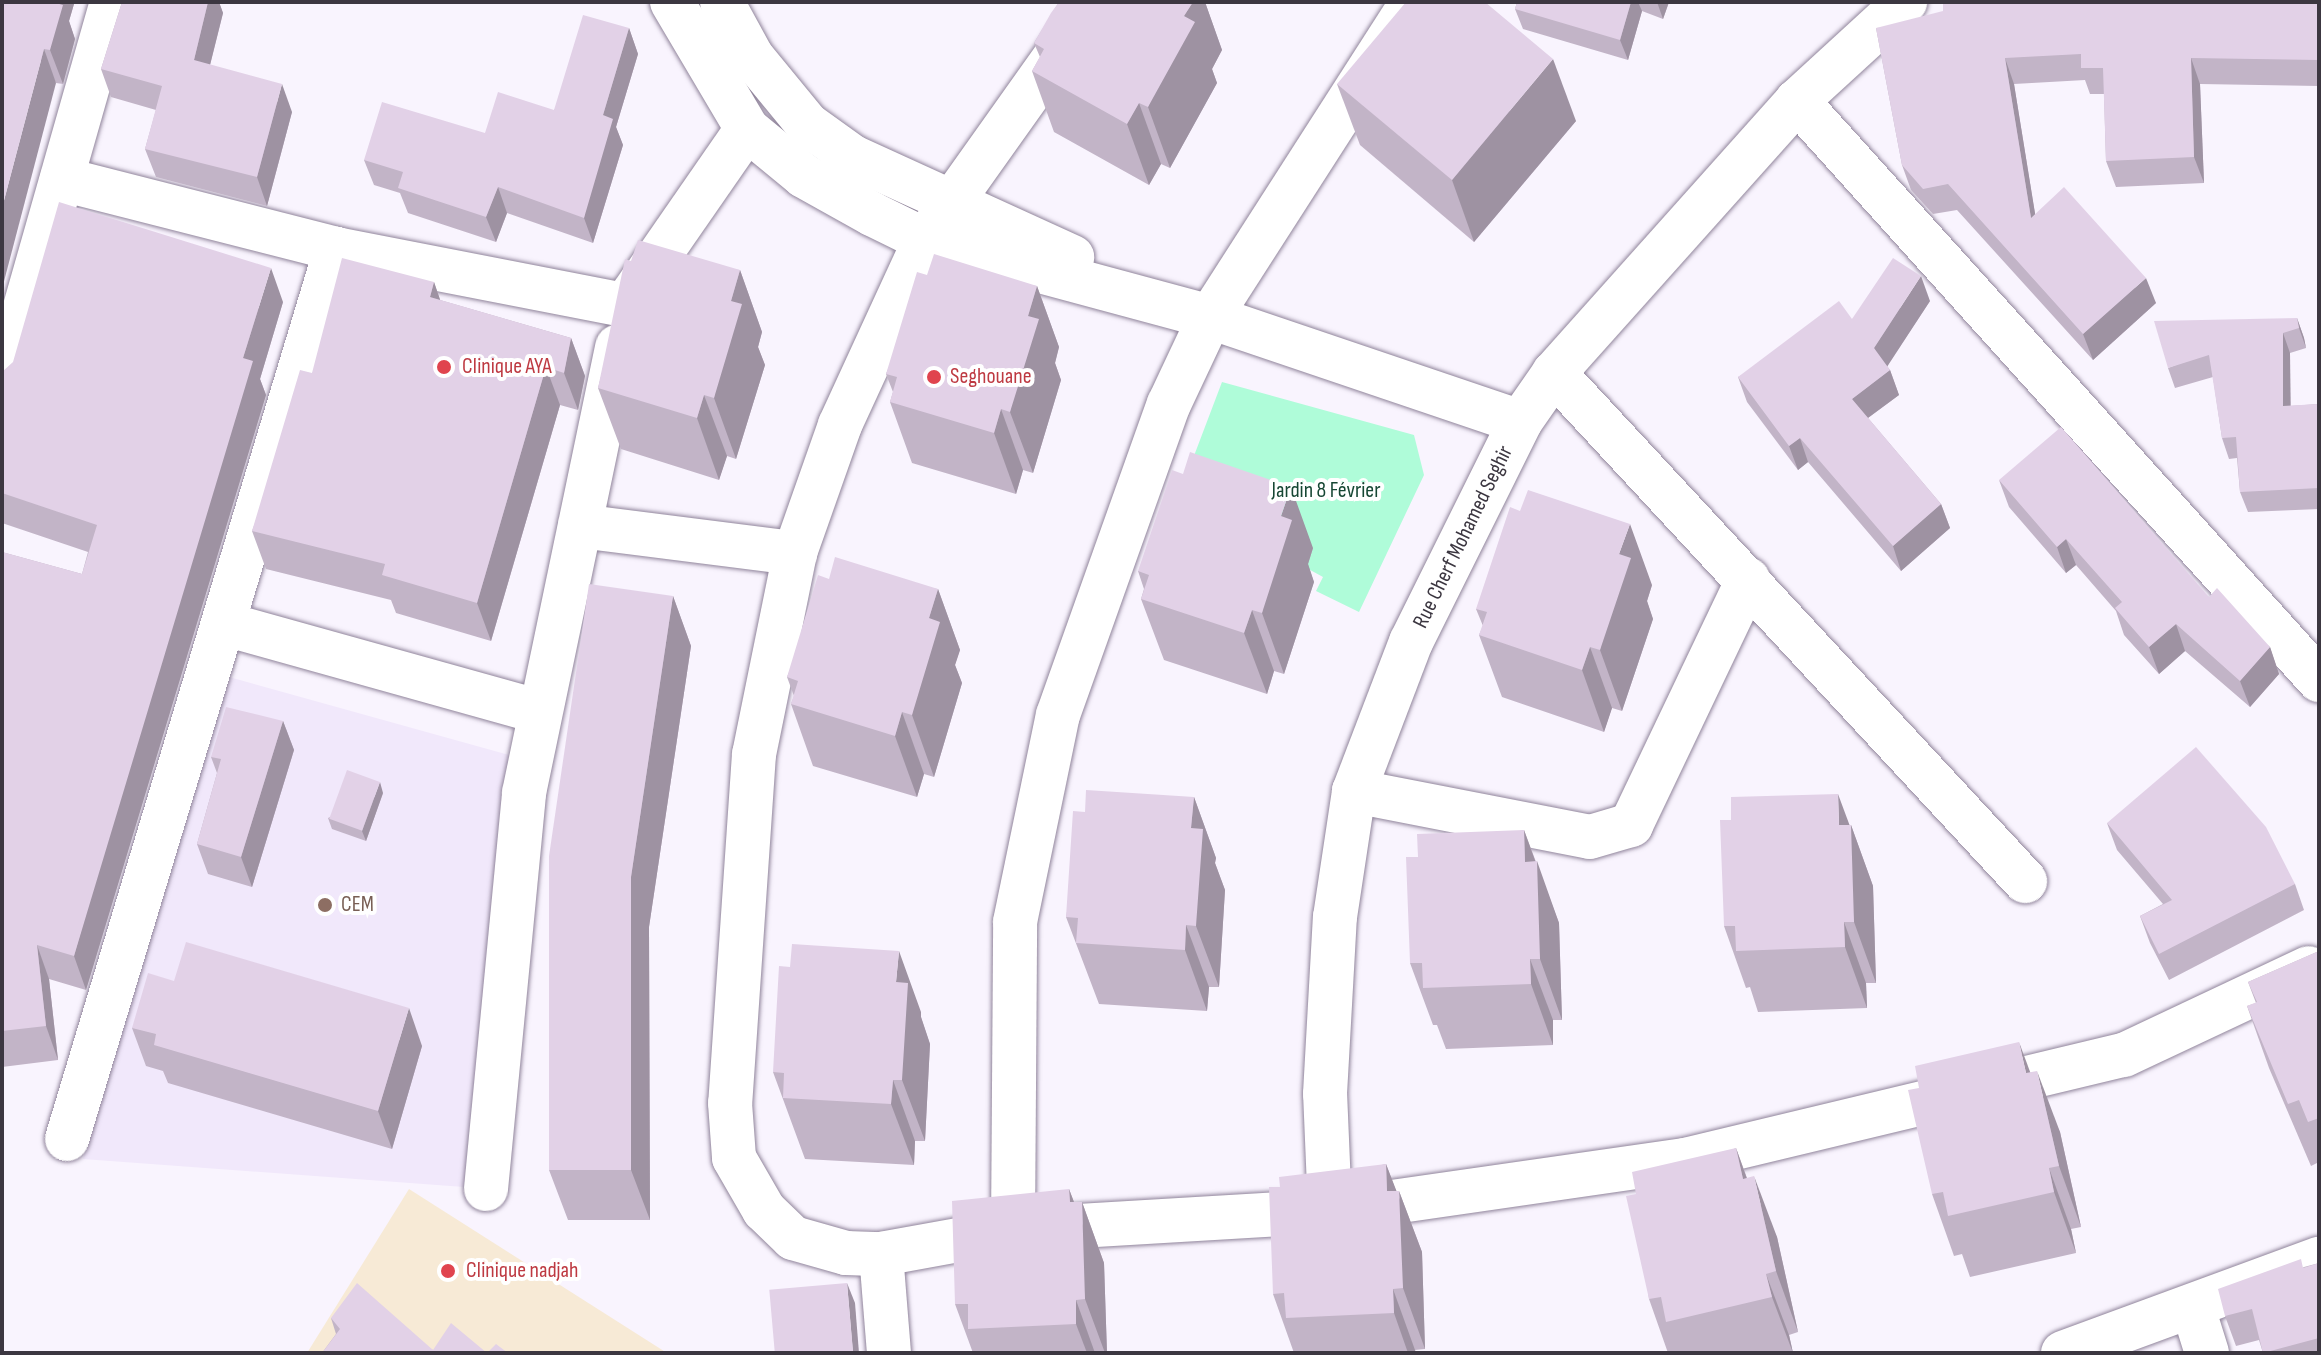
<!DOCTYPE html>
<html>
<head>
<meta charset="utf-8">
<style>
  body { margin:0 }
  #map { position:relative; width:2321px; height:1355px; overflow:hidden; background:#f9f4fe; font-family:"Sofia Sans Condensed",sans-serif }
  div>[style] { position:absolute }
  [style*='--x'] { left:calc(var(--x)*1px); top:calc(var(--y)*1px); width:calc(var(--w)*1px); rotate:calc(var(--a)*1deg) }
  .built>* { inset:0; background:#f1e8fb }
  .medical>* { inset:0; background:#f7ead6 }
  .green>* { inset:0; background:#affcd9 }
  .roads { filter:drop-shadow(0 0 2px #90849b) drop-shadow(0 0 2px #90849b) }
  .minor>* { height:44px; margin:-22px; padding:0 22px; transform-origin:22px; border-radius:22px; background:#fff }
  .wall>* { inset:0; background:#c2b4c7 }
  .shaded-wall>* { inset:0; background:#9e92a2 }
  .building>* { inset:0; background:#e2d1e7; transform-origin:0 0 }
  .dots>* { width:22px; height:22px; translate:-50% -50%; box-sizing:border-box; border:4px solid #fff; border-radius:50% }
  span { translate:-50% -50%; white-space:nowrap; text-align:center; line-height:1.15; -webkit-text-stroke:8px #fff; paint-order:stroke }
  .health-label { font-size:22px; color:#be3a42 }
  .left { translate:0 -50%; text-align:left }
  .park-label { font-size:22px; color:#174734 }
  .street-label { font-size:22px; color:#3c3741 }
  .education-label { font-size:22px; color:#785e54 }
  .frame { position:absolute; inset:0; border:4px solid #3c3741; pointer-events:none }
</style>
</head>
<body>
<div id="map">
  <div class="built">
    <i style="clip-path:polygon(222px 675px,509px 755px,464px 1187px,83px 1159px)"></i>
  </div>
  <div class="medical">
    <i style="clip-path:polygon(409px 1189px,667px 1353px,307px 1353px)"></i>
  </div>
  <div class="green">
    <i style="clip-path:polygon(1222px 382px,1414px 435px,1424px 475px,1359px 612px,1316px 591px,1323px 577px,1178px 498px)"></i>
  </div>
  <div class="roads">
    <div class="minor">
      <i style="--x:672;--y:2;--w:147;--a:59.4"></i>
      <i style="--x:747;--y:129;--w:74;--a:39.5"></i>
      <i style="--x:804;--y:176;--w:78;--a:29.2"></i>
      <i style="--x:872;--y:214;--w:59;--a:26.1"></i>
      <i style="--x:925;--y:240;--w:295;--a:15.1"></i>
      <i style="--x:1210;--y:317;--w:327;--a:18.7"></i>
      <i style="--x:722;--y:2;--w:63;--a:61.4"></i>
      <i style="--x:752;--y:57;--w:87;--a:50.6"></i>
      <i style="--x:807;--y:124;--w:57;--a:35.7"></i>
      <i style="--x:853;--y:157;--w:241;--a:24.5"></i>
      <i style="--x:1094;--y:2;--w:292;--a:125.4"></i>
      <i style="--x:925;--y:240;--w:204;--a:114.7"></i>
      <i style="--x:840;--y:425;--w:136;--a:109.4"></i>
      <i style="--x:795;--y:553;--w:205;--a:101.5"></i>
      <i style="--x:754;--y:754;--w:350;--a:93.9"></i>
      <i style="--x:730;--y:1103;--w:55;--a:85.8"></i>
      <i style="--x:734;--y:1158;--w:60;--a:60"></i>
      <i style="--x:764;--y:1210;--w:40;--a:44"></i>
      <i style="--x:793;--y:1238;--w:55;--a:15.8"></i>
      <i style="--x:846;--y:1253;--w:35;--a:2"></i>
      <i style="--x:881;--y:1254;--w:134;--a:-10.3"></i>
      <i style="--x:1013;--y:1230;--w:308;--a:-89.6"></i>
      <i style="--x:1015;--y:922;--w:211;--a:-78.3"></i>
      <i style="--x:1058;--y:715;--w:330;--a:-70.4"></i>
      <i style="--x:1169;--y:404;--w:96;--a:-64.8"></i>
      <i style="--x:1210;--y:317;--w:374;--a:-57.3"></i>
      <i style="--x:1797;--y:101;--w:780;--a:47.96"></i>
      <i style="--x:62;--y:179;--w:283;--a:14.3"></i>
      <i style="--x:336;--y:249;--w:294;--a:11"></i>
      <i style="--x:625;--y:305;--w:214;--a:-55.3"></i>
      <i style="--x:1554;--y:373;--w:693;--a:47.16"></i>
      <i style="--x:2;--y:388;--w:401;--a:-74.1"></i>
      <i style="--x:580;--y:526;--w:217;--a:7.2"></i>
      <i style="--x:225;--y:624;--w:324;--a:15.6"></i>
      <i style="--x:1354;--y:791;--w:240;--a:11"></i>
      <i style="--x:1590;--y:837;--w:43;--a:-16.3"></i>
      <i style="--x:1631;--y:825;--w:272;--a:-64.5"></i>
      <i style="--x:67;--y:1139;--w:930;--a:-73.18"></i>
      <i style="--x:486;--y:1189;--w:398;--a:-84.5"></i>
      <i style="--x:524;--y:793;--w:456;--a:-78.2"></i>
      <i style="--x:1330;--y:1211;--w:117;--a:-92.4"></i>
      <i style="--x:1325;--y:1094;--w:177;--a:-86.8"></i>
      <i style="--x:1335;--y:917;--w:127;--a:-81.4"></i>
      <i style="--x:1354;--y:791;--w:160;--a:-69.1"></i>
      <i style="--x:1411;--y:642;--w:246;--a:-63.6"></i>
      <i style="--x:1520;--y:422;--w:60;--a:-55.2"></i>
      <i style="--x:1554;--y:373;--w:365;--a:-48.2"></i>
      <i style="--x:1797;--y:101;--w:147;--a:-42.5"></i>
      <i style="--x:1029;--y:1229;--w:302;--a:-3.4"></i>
      <i style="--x:1330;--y:1211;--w:359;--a:-8.2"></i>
      <i style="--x:1685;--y:1160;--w:451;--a:-13.5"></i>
      <i style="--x:2124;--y:1055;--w:204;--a:-25.2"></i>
      <i style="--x:881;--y:1254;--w:99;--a:85.4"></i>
      <i style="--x:2193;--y:1308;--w:47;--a:72.7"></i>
      <i style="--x:2063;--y:1353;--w:273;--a:-20.2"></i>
    </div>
  </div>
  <div class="wall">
    <i style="clip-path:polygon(2px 2px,74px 4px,69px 21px,75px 39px,63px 84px,56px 83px)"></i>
    <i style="clip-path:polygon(122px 2px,219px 2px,223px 13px,210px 65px,292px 112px,267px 206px,156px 177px,145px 149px,156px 110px,111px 97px,101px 69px)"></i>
    <i style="clip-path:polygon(1059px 2px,1205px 2px,1222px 50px,1212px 69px,1217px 83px,1170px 168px,1161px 164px,1149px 185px,1054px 132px,1032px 71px,1040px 57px,1034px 43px)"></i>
    <i style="clip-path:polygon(1517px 2px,1669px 2px,1663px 19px,1642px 11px,1628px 60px,1523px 29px,1515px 9px)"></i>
    <i style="clip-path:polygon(2319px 2px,2319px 86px,2200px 84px,2204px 183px,2116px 187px,2106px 161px,2104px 94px,2090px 94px,2085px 80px,2014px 84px,2035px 214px,2156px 303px,2093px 360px,1957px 210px,1933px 214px,1911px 190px,1902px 165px,1876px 28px)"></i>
    <i style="clip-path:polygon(629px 28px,638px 54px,616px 127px,623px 145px,593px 243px,507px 213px,496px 242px,408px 213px,400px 193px,374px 185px,364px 160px,485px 133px,554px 110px)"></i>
    <i style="clip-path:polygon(1337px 84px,1576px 121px,1474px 242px,1360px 145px)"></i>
    <i style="clip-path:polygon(631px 261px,740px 270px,762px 332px,758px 347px,765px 365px,736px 459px,727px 456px,719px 480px,621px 449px,598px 388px)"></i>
    <i style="clip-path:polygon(927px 275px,1037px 286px,1059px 347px,1055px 363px,1061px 380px,1033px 473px,1023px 470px,1016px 494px,912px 463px,890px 402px,893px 392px,886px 374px)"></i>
    <i style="clip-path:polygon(434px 282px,440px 300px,571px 338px,585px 376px,578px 410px,560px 405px,491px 641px,396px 613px,391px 600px,266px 569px,252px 531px,312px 373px)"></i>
    <i style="clip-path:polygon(1930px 301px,1887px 366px,1890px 370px,1899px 395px,1868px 418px,1941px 504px,1950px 528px,1901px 571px,1808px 462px,1798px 470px,1747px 402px,1738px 377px,1852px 319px)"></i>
    <i style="clip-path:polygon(283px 302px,260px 379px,266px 395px,86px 990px,49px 979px,58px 1060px,2px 1067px,2px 552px,82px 574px,88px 552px,2px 523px,2px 372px)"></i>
    <i style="clip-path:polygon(2297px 318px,2304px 338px,2306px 348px,2290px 353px,2290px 406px,2319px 404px,2319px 509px,2248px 512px,2240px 492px,2237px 458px,2229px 459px,2222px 438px,2213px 377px,2175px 388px,2168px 368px)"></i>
    <i style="clip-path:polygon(1999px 480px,2209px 597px,2270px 647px,2279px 674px,2250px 707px,2185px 651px,2159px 674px,2124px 635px,2116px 611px,2076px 565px,2066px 573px,2009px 507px)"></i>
    <i style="clip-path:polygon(1313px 548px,1308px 564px,1314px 582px,1284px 674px,1274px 671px,1267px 694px,1164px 660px,1141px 599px,1144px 589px,1138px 571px)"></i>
    <i style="clip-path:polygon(829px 579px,938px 589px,960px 650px,955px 665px,962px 683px,934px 777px,924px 774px,917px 797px,813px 766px,791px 704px,794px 696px,787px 677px)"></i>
    <i style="clip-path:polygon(1652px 585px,1647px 601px,1653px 619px,1622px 711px,1612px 708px,1604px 732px,1502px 697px,1479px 635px,1483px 626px,1476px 609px)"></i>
    <i style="clip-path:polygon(673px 596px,691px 646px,649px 927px,650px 1220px,568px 1220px,549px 1170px)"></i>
    <i style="clip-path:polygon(283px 721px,294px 750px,252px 887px,208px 874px,197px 844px,217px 773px,211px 757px)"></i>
    <i style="clip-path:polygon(383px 793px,366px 841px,332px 829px,328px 818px)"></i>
    <i style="clip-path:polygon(1194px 797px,1216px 858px,1215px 863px,1225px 890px,1219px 987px,1209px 987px,1207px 1011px,1099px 1004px,1066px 917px,1085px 812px)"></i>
    <i style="clip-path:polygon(2107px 823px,2295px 884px,2304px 910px,2169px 980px,2150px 943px,2140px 916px,2163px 904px,2117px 850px)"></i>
    <i style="clip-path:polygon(1849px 825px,1851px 825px,1873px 886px,1876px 983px,1866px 983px,1867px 1008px,1758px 1012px,1750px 987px,1746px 988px,1724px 926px)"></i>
    <i style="clip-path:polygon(1524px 830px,1559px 923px,1562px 1020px,1553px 1020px,1553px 1045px,1446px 1049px,1437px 1025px,1433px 1025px,1410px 963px,1418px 857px)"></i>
    <i style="clip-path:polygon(2319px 951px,2319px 1162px,2311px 1166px,2269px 1068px,2247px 1006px,2256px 1003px,2248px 982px)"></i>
    <i style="clip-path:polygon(174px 981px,422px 1046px,392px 1149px,168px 1083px,163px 1071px,146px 1066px,132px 1028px)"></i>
    <i style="clip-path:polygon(921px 1012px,921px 1017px,930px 1044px,925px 1141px,915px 1141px,914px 1165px,805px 1159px,773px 1072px)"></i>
    <i style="clip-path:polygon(2030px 1073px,2060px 1132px,2081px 1227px,2071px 1229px,2076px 1253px,1970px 1277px,1962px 1254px,1954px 1256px,1932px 1194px)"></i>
    <i style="clip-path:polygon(1736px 1148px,1747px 1178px,1777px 1237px,1798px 1332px,1789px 1335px,1793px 1353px,1668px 1353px,1649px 1299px,1636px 1194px)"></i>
    <i style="clip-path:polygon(1386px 1164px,1396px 1191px,1399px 1191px,1422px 1252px,1425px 1349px,1415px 1350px,1416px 1353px,1294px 1353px,1273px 1294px,1280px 1187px)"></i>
    <i style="clip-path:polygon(1069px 1189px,1074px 1202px,1082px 1202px,1104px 1263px,1107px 1353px,973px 1353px,955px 1304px)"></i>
    <i style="clip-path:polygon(2319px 1263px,2319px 1353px,2263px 1353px,2259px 1340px,2236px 1346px,2225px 1316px,2304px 1267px)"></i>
    <i style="clip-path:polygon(331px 1318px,433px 1350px,487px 1353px,322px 1353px,336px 1334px)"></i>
  </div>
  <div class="shaded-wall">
    <i style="clip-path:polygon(52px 2px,73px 2px,74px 4px,69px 21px,75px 39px,63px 84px,50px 50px)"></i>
    <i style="clip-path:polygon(208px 2px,219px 2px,223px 13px,204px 89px,194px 60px)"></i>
    <i style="clip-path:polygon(1193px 2px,1205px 2px,1222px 50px,1212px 69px,1217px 83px,1170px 168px,1148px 107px,1184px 16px)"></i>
    <i style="clip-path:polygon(1631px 2px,1638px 2px,1642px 11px,1628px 60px,1620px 40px)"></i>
    <i style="clip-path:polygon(1657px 2px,1669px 2px,1663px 19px)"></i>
    <i style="clip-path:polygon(629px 28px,638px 54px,616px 127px,623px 145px,593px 243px,584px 218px,603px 115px)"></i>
    <i style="clip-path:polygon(44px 49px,56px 83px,2px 289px,2px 208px)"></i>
    <i style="clip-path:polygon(2005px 58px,2014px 84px,2040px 244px,2031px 218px)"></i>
    <i style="clip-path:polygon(2191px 58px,2200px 84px,2204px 183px,2194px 157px)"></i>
    <i style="clip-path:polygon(1553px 59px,1576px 121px,1474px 242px,1452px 180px)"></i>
    <i style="clip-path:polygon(282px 84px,292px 112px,267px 206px,257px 177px)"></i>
    <i style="clip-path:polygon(1139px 103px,1161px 164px,1149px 185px,1127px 124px)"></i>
    <i style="clip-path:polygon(498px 187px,507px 213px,496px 242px,486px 217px)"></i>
    <i style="clip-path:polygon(271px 268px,283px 302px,260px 379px,266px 395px,86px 990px,74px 956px,243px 358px)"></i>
    <i style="clip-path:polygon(740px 270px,762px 332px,758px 347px,765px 365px,736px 459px,714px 398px,731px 301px)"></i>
    <i style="clip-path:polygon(1921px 276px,1930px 301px,1883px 373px,1874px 348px)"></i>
    <i style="clip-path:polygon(2146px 278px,2156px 303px,2093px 360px,2083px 334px)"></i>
    <i style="clip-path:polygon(434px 282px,447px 320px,430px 297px)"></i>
    <i style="clip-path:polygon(1037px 286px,1059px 347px,1055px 363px,1061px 380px,1033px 473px,1010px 412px,1028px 316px)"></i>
    <i style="clip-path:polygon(2297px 318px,2304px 338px,2306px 348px,2299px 328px)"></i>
    <i style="clip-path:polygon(2283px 333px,2290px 353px,2291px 427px,2283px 406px)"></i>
    <i style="clip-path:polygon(571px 338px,585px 376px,578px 410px,564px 373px)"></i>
    <i style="clip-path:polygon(546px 367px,560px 405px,491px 641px,477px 603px)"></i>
    <i style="clip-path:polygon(1890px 370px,1899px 395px,1861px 423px,1852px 399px)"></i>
    <i style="clip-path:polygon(704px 395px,727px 456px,719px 480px,697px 418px)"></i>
    <i style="clip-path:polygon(1001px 409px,1023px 470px,1016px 494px,994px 433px)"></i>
    <i style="clip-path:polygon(1800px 438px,1808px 462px,1798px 470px,1789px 446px)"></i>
    <i style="clip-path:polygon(1291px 487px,1313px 548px,1308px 564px,1314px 582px,1284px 674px,1262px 613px,1281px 516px)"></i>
    <i style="clip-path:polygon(1941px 504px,1950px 528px,1901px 571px,1893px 546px)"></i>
    <i style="clip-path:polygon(1630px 524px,1652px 585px,1647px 601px,1653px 619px,1622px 711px,1600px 650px,1619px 554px)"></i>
    <i style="clip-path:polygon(2066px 539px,2076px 565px,2066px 573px,2057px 547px)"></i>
    <i style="clip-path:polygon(938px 589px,960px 650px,955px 665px,962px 683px,934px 777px,912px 715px,929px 618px)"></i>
    <i style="clip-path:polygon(673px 596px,691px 646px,649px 927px,650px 1220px,631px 1170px,631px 877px)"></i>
    <i style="clip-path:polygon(1252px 610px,1274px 671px,1267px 694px,1244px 633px)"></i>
    <i style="clip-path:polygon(2176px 624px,2185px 651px,2159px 674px,2149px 647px)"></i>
    <i style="clip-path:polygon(1590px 647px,1612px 708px,1604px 732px,1582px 670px)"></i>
    <i style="clip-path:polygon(2270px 647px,2279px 674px,2250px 707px,2240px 681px)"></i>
    <i style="clip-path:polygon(902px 712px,924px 774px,917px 797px,895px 736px)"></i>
    <i style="clip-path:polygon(283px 721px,294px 750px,252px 887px,241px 857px)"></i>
    <i style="clip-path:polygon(380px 782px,383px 793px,366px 841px,362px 831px)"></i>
    <i style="clip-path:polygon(1838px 794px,1851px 829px,1851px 825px,1873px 886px,1876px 983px,1854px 922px,1839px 825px)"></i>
    <i style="clip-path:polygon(1194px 797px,1216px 858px,1215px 863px,1225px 890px,1219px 987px,1196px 926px,1191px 828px)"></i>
    <i style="clip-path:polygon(1524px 830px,1537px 866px,1537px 861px,1559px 923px,1562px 1020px,1540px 959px,1525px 862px)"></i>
    <i style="clip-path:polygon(1844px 922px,1866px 983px,1867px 1008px,1845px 947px)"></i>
    <i style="clip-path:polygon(1186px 925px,1209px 987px,1207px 1011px,1185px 950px)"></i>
    <i style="clip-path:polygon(37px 945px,49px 979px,58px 1060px,46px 1026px)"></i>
    <i style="clip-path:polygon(899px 951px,921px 1012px,921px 1017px,930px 1044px,925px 1141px,902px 1080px,896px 982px)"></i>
    <i style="clip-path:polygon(1530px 959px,1553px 1020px,1553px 1045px,1531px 984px)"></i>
    <i style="clip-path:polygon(409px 1008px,422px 1046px,392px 1149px,378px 1111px)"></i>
    <i style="clip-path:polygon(2019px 1042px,2042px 1104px,2026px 1073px)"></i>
    <i style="clip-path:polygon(2037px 1071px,2060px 1132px,2081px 1227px,2059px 1166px)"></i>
    <i style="clip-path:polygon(893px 1080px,915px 1141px,914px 1165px,891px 1104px)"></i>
    <i style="clip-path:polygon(1736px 1148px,1758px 1210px,1743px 1179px)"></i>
    <i style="clip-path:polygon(1386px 1164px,1400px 1200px,1399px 1191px,1422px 1252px,1425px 1349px,1403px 1288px,1387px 1191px)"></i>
    <i style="clip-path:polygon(2049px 1168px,2071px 1229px,2076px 1253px,2054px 1192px)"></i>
    <i style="clip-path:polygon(1754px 1176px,1777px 1237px,1798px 1332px,1776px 1271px)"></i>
    <i style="clip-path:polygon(1069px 1189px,1083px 1226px,1082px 1202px,1104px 1263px,1107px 1353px,1105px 1353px,1085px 1299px,1070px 1202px)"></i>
    <i style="clip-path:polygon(1766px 1274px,1789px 1335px,1793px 1353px,1772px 1297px)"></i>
    <i style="clip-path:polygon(847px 1283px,855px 1303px,859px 1353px,853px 1353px)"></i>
    <i style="clip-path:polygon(1393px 1289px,1415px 1350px,1416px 1353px,1408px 1353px,1394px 1313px)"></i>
    <i style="clip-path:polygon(1076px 1300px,1095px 1353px,1087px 1353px,1076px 1324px)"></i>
  </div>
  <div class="building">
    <i style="clip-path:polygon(2px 2px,52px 2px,63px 5px,50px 50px,44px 49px,2px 208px)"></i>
    <i style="clip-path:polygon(122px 2px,208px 2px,194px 60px,282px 84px,257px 177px,145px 149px,162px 86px,101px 69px)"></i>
    <i style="clip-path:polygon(1059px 2px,1193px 2px,1184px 16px,1195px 22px,1148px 107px,1139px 103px,1127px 124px,1032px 71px,1044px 49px,1034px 43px,1051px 13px)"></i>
    <i style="clip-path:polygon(1406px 2px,1485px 2px,1553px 59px,1452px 180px,1337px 84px)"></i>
    <i style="clip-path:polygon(1517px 2px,1631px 2px,1620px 40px,1515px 9px)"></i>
    <i style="clip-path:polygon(1943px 2px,2319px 2px,2319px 60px,2191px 58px,2194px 157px,2106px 161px,2103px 68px,2081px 68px,2081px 54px,2005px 58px,2031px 218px,2064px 187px,2146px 278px,2083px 334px,1948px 184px,1923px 189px,1902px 165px,1876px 28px,1943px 11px)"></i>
    <i style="clip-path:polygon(583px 15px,629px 28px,603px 115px,613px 119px,584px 218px,498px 187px,486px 217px,398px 188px,403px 172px,364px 160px,382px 102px,485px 133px,498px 92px,554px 110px)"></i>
    <i style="clip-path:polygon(59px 202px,271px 268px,243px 358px,253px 361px,74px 956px,37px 945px,46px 1026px,2px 1031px,2px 552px,82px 574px,97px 525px,2px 493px,2px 372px,13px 362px)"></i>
    <i style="clip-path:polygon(638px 240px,740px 270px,731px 301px,742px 304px,714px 398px,704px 395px,697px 418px,598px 388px,625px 259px,631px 261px)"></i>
    <i style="clip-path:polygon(934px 254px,1037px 286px,1028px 316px,1039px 319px,1010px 412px,1001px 409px,994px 433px,890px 402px,897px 377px,886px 374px,917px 272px,927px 275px)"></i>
    <i style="clip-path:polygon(342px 258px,434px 282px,430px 297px,571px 338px,564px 373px,546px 367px,477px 603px,382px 575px,385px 564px,252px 531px,300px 370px,312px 373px)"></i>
    <i style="clip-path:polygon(1893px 258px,1921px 276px,1874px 348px,1890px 370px,1852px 399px,1941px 504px,1893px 546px,1800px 438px,1789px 446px,1738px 377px,1839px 301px,1852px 319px)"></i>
    <i style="clip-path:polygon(2297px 318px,2299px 328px,2283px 333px,2283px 406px,2319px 404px,2319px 488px,2240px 492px,2236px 437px,2222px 438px,2209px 355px,2168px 368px,2154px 321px)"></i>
    <i style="clip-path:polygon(2061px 427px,2209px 597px,2217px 588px,2270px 647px,2240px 681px,2176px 624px,2149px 647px,2115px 608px,2122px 602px,2066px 539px,2057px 547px,1999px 480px)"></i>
    <i style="clip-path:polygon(1190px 452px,1291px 487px,1281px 516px,1292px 520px,1262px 613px,1252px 610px,1244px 633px,1141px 599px,1149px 575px,1138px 571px,1172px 470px,1183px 474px)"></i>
    <i style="clip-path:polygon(1528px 490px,1630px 524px,1619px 554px,1631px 558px,1600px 650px,1590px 647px,1582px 670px,1479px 635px,1487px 612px,1476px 609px,1510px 507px,1520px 511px)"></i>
    <i style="clip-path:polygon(835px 557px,938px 589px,929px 618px,940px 622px,912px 715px,902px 712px,895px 736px,791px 704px,798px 681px,787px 677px,818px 575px,829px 579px)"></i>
    <i style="clip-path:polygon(589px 584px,673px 596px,631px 877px,631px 1170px,549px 1170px,549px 856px)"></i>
    <i style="clip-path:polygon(226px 707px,283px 721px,241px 857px,197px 844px,221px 759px,211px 757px)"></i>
    <i style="clip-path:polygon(2196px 747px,2266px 827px,2295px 884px,2159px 954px,2140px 916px,2172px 900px,2107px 823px)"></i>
    <i style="left:347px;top:770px;width:35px;height:52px;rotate:20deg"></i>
    <i style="clip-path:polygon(1086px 790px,1194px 797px,1191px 828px,1203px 829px,1196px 926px,1186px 925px,1185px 950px,1076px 943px,1078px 918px,1066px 917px,1073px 811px,1085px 812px)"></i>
    <i style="clip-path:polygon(1838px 794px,1839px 825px,1851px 825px,1854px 922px,1844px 922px,1845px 947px,1736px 951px,1735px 926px,1724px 926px,1720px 820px,1731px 820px,1731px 797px)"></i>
    <i style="clip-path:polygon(1524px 830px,1525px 862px,1537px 861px,1540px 959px,1530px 959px,1531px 984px,1423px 988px,1422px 963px,1410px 963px,1406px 857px,1418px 857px,1417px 834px)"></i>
    <i style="clip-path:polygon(186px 942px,409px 1008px,378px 1111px,154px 1045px,156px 1034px,132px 1028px,148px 973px,174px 981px)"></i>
    <i style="clip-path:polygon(792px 944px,899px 951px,896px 982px,908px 983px,902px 1080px,893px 1080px,891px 1104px,783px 1098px,784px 1073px,773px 1072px,779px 966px,790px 967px)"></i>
    <i style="clip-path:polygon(2319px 951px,2319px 1118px,2308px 1122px,2299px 1100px,2288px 1104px,2247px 1006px,2257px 1002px,2248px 982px)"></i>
    <i style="clip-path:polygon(2019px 1042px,2026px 1073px,2037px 1071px,2059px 1166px,2049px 1168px,2054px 1192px,1948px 1216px,1943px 1192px,1932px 1194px,1908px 1090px,1919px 1088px,1915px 1066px)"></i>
    <i style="clip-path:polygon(1736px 1148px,1743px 1179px,1754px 1176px,1776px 1271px,1766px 1274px,1772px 1297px,1666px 1322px,1661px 1297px,1649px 1299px,1626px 1196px,1636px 1194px,1632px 1172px)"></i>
    <i style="clip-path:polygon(1386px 1164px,1387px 1191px,1399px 1191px,1403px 1288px,1393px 1289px,1394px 1313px,1286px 1318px,1284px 1293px,1273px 1294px,1269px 1187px,1280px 1187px,1279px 1177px)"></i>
    <i style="clip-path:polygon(1069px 1189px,1070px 1202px,1082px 1202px,1085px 1299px,1076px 1300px,1076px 1324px,968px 1329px,968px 1304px,955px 1304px,952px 1201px)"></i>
    <i style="clip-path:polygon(2301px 1259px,2303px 1268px,2319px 1263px,2319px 1338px,2263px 1353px,2252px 1309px,2225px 1316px,2218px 1289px)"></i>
    <i style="clip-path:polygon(357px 1283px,433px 1350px,451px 1323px,487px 1353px,496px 1344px,508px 1353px,322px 1353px,340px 1329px,331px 1318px)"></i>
    <i style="left:847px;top:1283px;width:70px;height:78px;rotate:85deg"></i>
  </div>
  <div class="dots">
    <i style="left:444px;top:367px;background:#e0444e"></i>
    <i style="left:934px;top:377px;background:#e0444e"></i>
    <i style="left:325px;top:905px;background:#8d6e63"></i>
    <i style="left:448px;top:1271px;background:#e0444e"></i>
  </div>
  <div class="health-label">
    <span class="left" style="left:462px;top:367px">Clinique AYA</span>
    <span class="left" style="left:950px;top:377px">Seghouane</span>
    <span class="left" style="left:466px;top:1271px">Clinique nadjah</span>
  </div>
  <div class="park-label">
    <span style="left:1326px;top:491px">Jardin 8 Février</span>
  </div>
  <div class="street-label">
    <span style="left:1463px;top:537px;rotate:-64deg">Rue Cherf Mohamed Seghir</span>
  </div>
  <div class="education-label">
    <span class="left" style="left:341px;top:905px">CEM</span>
  </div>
  <div class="frame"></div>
</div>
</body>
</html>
